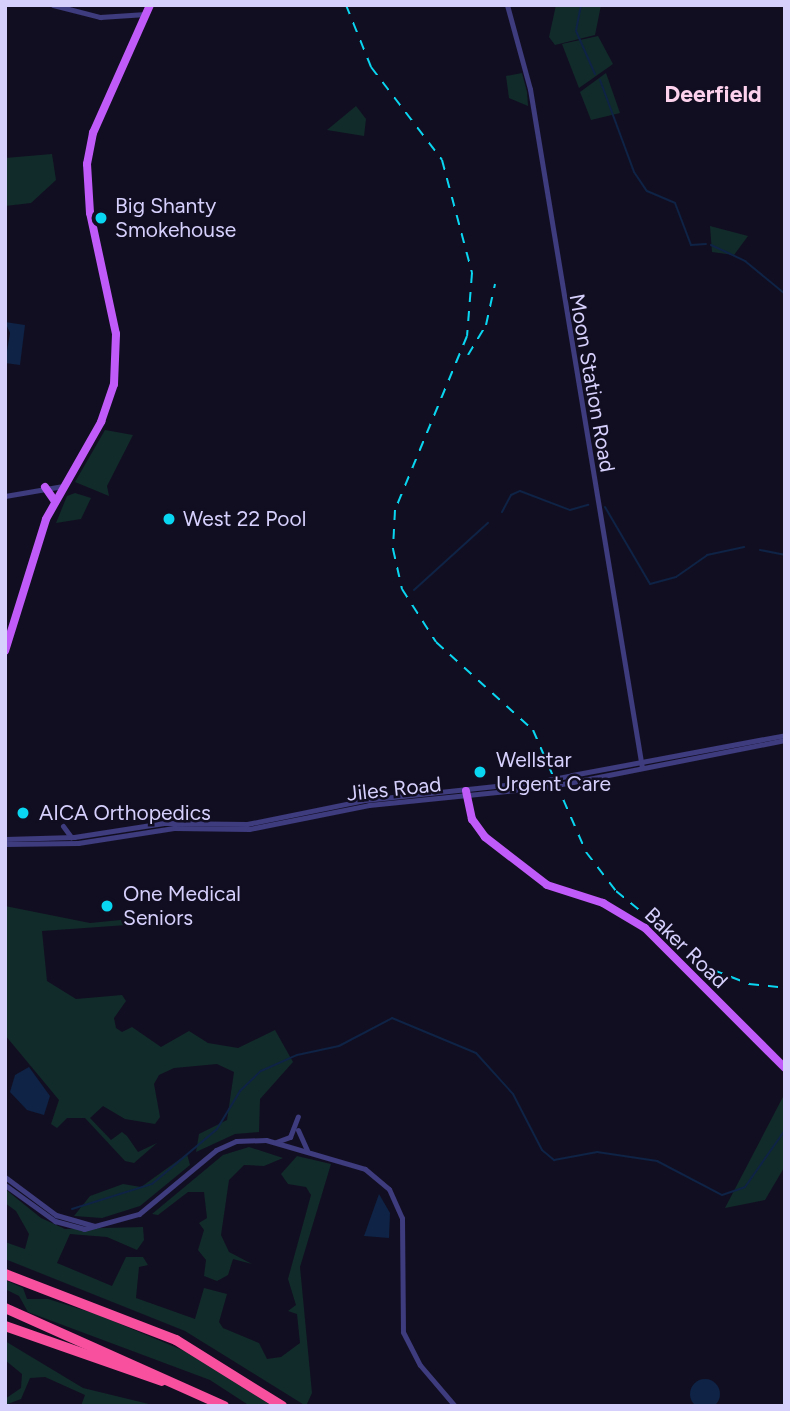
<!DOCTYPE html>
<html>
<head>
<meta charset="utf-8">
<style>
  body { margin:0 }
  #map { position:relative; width:790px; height:1411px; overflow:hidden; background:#120e21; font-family:Figtree,sans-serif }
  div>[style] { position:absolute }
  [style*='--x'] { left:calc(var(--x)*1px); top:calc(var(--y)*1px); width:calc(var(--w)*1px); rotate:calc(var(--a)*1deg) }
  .green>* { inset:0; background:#112b2a }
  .water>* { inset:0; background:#0e2345 }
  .round { border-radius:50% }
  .stream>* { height:2px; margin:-1px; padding:0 1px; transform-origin:1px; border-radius:1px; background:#0e2345 }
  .minor>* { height:5px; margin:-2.5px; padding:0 2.5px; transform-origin:2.5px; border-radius:2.5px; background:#3e3b7e }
  .major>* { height:8px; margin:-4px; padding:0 4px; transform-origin:4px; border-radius:4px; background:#c05bf9 }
  .highway>* { height:10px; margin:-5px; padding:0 5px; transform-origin:5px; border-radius:5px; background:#f8509f }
  .rail>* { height:2px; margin-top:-1px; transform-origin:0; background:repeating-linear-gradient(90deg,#09d6f0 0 10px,transparent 0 19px) }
  .minor-bridge>* { height:5px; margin:-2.5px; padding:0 2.5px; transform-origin:2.5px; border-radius:2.5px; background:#3e3b7e }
  .dots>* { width:19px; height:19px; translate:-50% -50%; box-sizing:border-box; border:4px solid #120e21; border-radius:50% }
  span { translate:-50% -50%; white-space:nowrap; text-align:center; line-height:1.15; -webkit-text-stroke:5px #120e21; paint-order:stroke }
  .poi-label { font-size:21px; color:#d6d0fd }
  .left { translate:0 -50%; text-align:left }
  .street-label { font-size:21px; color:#d6d0fd }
  .neighbourhood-label { font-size:23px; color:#fdd2ed; font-weight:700 }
  .frame { position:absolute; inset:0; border:7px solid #d6d0fd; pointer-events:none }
</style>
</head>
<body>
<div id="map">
  <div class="green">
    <i style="clip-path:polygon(556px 5px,601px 5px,595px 35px,555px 45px,549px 37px)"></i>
    <i style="clip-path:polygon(598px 36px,613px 64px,579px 88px,562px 44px)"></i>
    <i style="clip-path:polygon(522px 73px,527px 92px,528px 106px,509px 98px,506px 76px)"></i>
    <i style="clip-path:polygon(606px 73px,620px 113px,591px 120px,580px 92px)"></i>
    <i style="clip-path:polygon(356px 106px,366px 119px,364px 136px,327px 130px)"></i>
    <i style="clip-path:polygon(52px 154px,56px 180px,31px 203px,5px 206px,5px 158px)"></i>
    <i style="clip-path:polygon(710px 226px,748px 236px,734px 255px,712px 252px)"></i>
    <i style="clip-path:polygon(105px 430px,133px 435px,107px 486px,109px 496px,75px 482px)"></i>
    <i style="clip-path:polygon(75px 493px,91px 498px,81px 519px,56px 523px,67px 496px)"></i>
    <i style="clip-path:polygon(5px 906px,90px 923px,151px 917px,141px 924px,42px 931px,47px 981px,76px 999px,122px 995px,126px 1001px,114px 1018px,116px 1028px,122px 1032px,132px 1027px,161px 1047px,189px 1031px,208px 1043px,238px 1048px,275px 1030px,293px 1062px,260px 1099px,259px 1132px,235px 1134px,196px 1152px,199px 1134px,227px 1120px,234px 1072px,217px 1064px,174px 1068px,159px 1075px,154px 1084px,160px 1117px,155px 1124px,125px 1119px,103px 1106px,90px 1118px,111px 1140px,122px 1132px,127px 1136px,138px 1152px,157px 1143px,134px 1163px,125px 1161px,85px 1118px,67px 1118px,57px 1128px,51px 1124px,59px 1100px,5px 1035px)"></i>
    <i style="clip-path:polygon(785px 1093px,785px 1166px,765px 1200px,725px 1208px)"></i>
    <i style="clip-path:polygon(249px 1147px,283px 1158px,264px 1166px,244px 1165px,229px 1180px,221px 1235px,229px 1252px,252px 1264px,233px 1259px,228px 1275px,217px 1281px,204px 1276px,206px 1260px,198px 1250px,204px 1230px,199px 1223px,207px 1218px,204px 1192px,188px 1192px,158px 1215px,152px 1214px,223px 1155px)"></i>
    <i style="clip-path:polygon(187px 1154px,190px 1165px,140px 1206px,102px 1218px,74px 1216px,90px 1196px,123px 1184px,141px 1187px)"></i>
    <i style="clip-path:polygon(297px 1156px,331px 1164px,300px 1267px,312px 1393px,306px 1406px,185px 1331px,5px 1259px,5px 1242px,25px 1249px,29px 1234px,16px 1211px,5px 1203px,5px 1189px,41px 1218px,65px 1229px,143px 1227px,144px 1240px,137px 1250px,107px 1237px,70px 1234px,57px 1263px,112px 1286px,126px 1257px,143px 1257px,148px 1265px,139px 1267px,136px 1298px,195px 1319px,204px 1288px,227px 1294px,219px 1322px,223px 1328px,259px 1343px,267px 1359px,281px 1357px,300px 1343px,297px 1314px,288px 1311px,296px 1305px,288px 1279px,311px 1195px,306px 1187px,288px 1184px,281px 1174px)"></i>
    <i style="clip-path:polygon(5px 1280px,23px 1288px,27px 1299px,48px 1299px,96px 1314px,187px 1352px,272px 1406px,250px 1406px,210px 1380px,28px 1312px,19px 1296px,5px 1289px)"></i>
    <i style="clip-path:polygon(5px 1341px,83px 1388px,157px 1406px,81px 1406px,85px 1395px,45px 1377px,30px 1378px,21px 1399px,5px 1405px,5px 1399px,21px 1388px,22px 1374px,5px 1360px)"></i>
  </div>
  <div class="water">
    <i style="clip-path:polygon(5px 322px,25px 325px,20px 365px,5px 363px,10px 333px)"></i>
    <i style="clip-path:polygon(29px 1067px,50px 1096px,44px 1115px,27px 1110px,10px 1092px,15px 1075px)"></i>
    <i style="clip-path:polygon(379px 1194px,390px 1213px,389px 1238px,364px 1236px)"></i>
    <i class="round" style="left:690px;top:1379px;width:30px;height:30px"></i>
  </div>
  <div class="stream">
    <i style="--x:581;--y:5;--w:26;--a:101"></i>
    <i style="--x:576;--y:31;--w:47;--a:66.2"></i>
    <i style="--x:600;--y:80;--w:98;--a:69.7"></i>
    <i style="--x:634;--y:172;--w:23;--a:56"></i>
    <i style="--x:647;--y:191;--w:30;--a:23"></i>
    <i style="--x:675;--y:203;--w:45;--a:69.1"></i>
    <i style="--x:691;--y:245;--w:15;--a:-4"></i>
    <i style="--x:711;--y:245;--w:38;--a:25"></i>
    <i style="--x:745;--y:261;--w:52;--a:39.5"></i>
    <i style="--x:605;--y:507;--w:89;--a:59.7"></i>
    <i style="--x:650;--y:584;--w:27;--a:-15"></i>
    <i style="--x:676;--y:577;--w:38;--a:-35"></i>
    <i style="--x:707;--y:555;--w:38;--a:-12"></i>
    <i style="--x:502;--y:512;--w:19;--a:-62"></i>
    <i style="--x:511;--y:495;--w:10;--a:-24"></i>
    <i style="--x:520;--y:491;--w:53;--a:20.8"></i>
    <i style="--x:570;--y:510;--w:19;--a:-16"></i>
    <i style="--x:760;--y:550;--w:25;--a:11"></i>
    <i style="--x:414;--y:590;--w:100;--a:-42.2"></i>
    <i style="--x:72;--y:1209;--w:84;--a:-17.4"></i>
    <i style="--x:152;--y:1184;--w:85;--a:-40.2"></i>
    <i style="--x:217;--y:1129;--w:44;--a:-58.8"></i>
    <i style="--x:240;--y:1091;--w:29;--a:-44"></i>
    <i style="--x:261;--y:1071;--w:39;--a:-24"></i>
    <i style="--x:297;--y:1055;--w:43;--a:-12.1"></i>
    <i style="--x:339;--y:1046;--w:60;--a:-27.8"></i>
    <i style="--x:392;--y:1018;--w:91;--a:22.6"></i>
    <i style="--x:476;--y:1053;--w:55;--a:47.9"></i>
    <i style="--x:513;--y:1094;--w:63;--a:62.6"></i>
    <i style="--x:542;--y:1150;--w:16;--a:40"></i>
    <i style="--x:554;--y:1160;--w:44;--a:-10.5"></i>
    <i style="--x:597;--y:1152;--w:61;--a:8.5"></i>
    <i style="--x:657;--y:1161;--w:73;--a:27.6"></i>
    <i style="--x:722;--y:1195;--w:24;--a:-19"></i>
    <i style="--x:745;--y:1187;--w:70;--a:-54.9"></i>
  </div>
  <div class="minor">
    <i style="--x:53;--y:5;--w:49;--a:14.3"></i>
    <i style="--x:100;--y:17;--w:46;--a:-3.7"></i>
    <i style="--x:507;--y:5;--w:87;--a:74.7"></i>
    <i style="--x:530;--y:89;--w:688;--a:80.63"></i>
    <i style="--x:5;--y:496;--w:59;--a:-9.8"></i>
    <i style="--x:572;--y:775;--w:217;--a:-10.6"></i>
    <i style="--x:573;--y:782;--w:216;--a:-11.2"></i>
    <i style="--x:63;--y:826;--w:14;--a:54"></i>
    <i style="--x:5;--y:839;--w:69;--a:-1.7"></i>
    <i style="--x:74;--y:837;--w:91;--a:-8.8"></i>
    <i style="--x:164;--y:823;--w:83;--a:0.7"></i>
    <i style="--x:247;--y:824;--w:120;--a:-11.5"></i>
    <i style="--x:365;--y:800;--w:178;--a:-6.1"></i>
    <i style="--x:5;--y:844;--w:73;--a:-0.8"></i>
    <i style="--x:78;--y:843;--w:97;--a:-8.9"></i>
    <i style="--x:174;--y:828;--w:75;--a:0.8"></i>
    <i style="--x:249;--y:829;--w:122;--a:-11.3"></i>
    <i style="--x:369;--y:805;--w:177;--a:-5.8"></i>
    <i style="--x:298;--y:1130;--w:22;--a:66"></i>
    <i style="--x:276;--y:1142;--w:15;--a:-20"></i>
    <i style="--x:290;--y:1137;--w:22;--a:-69"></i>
    <i style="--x:5;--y:1177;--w:64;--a:36.7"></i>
    <i style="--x:56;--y:1215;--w:40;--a:16"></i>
    <i style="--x:5;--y:1185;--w:62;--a:35.8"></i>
    <i style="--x:55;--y:1221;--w:30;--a:15"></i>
    <i style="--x:84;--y:1229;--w:57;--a:-15.3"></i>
    <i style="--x:139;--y:1214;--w:100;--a:-39.7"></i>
    <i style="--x:216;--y:1150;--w:22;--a:-24"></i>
    <i style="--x:236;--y:1141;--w:30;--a:-2"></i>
    <i style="--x:266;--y:1140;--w:103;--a:16.3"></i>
    <i style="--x:365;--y:1169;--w:31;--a:40"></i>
    <i style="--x:389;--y:1189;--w:32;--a:66"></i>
    <i style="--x:402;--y:1218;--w:114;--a:89.5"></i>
    <i style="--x:403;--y:1332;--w:37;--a:63"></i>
    <i style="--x:420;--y:1365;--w:54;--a:49.5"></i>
  </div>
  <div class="major">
    <i style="--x:45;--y:487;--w:16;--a:55"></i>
    <i style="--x:5;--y:651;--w:138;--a:-72.7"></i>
    <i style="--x:46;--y:519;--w:112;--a:-60.4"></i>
    <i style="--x:101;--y:422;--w:40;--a:-71.1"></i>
    <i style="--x:114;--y:384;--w:50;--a:-87.7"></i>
    <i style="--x:116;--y:334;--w:124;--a:-102.1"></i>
    <i style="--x:90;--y:213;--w:49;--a:-93.5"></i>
    <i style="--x:87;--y:164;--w:32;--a:-79"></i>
    <i style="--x:93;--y:133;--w:140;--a:-66"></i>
    <i style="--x:466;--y:791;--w:29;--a:78"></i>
    <i style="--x:472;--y:819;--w:22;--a:54"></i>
    <i style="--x:485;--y:837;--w:78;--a:37.7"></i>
    <i style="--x:547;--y:885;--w:59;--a:17.8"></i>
    <i style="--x:603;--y:903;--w:49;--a:30.8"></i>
    <i style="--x:645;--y:928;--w:198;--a:45"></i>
  </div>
  <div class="highway">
    <i style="--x:5;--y:1274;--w:183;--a:21.1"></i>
    <i style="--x:176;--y:1340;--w:125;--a:31.9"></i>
    <i style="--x:5;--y:1308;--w:240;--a:24.1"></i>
    <i style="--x:5;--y:1326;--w:166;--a:19.3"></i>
  </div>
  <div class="rail">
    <i style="--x:346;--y:5;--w:67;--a:68"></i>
    <i style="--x:371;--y:67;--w:117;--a:52.6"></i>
    <i style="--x:442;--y:160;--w:117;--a:75.1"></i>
    <i style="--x:472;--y:273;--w:63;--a:94.5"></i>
    <i style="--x:467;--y:336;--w:188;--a:112.5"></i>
    <i style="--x:395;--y:510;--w:39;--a:93"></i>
    <i style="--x:393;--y:549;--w:41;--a:77.3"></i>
    <i style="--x:402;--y:589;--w:63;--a:57.3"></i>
    <i style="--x:436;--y:642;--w:131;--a:42.2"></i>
    <i style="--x:533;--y:730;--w:133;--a:66.5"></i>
    <i style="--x:586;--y:852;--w:49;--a:52.4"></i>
    <i style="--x:616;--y:891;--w:125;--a:39.2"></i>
    <i style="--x:713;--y:970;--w:39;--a:21"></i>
    <i style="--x:749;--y:984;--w:36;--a:6"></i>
    <i style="--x:468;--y:355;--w:35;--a:-59"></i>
    <i style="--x:486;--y:325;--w:42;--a:-77.6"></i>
  </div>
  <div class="minor-bridge">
    <i style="--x:542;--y:781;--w:31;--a:-11"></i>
    <i style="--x:545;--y:787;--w:28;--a:-10"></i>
  </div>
  <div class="dots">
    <i style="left:101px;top:218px;background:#09d6f0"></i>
    <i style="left:169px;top:519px;background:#09d6f0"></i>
    <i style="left:480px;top:772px;background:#09d6f0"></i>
    <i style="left:23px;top:813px;background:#09d6f0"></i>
    <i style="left:107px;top:906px;background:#09d6f0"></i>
  </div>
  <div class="poi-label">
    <span class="left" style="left:115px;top:218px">Big Shanty<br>Smokehouse</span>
    <span class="left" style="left:183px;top:519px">West 22 Pool</span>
    <span class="left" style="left:496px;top:772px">Wellstar<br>Urgent Care</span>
    <span class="left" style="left:39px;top:813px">AICA Orthopedics</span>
    <span class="left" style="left:123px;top:906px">One Medical<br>Seniors</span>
  </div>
  <div class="street-label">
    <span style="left:592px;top:383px;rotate:80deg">Moon Station Road</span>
    <span style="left:394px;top:789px;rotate:-6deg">Jiles Road</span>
    <span style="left:686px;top:948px;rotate:44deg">Baker Road</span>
  </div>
  <div class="neighbourhood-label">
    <span style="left:713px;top:94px">Deerfield</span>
  </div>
  <div class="frame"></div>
</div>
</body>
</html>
